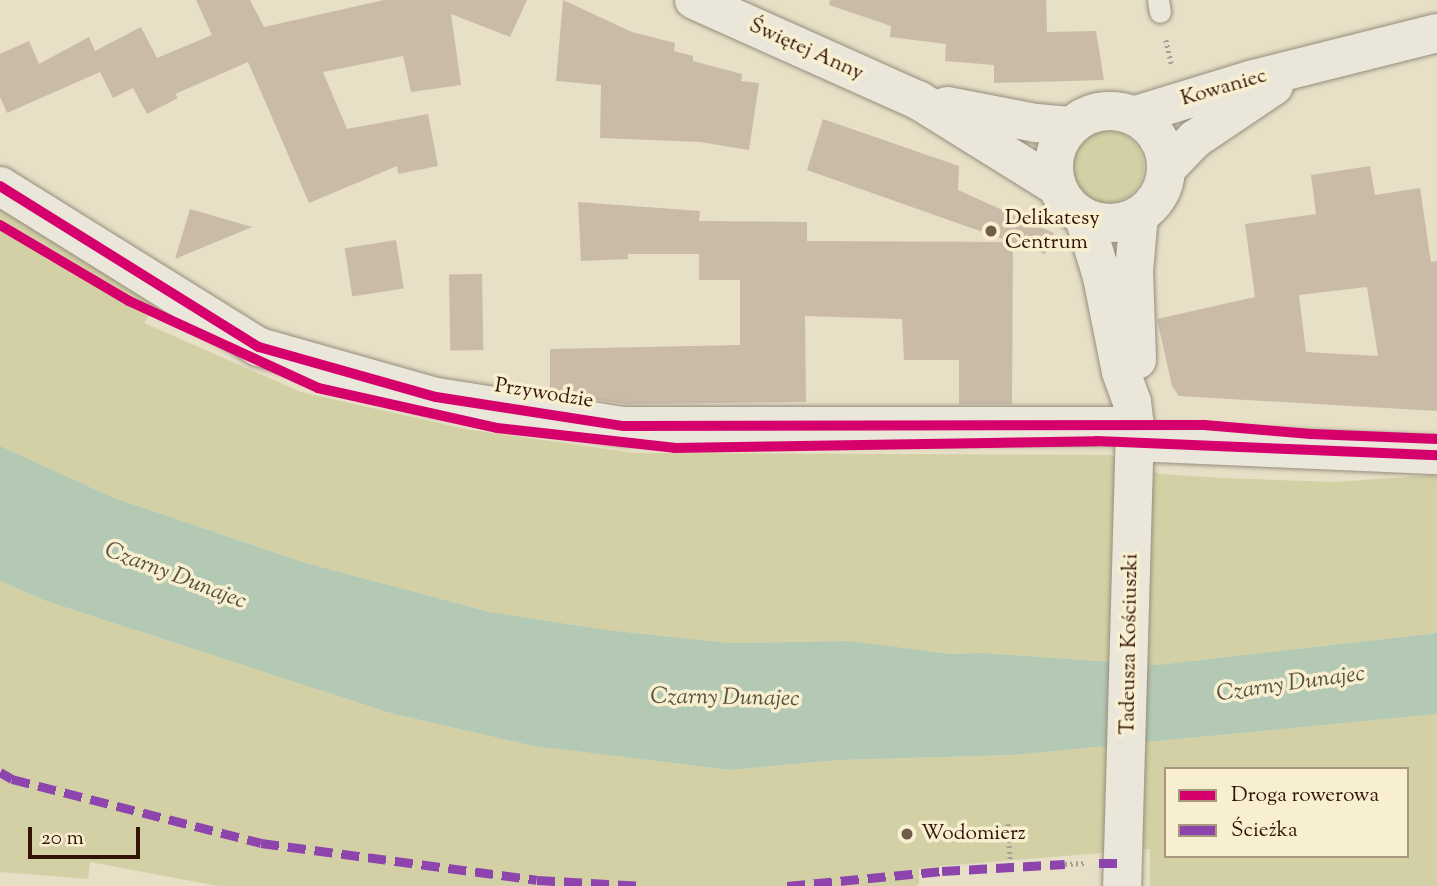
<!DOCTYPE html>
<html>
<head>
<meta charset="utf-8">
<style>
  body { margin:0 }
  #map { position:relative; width:1437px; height:886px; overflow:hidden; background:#e7dfc6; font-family:"Sorts Mill Goudy",serif }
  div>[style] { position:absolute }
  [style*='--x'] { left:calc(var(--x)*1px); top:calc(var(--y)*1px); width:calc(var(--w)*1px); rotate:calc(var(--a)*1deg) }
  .green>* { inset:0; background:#d3d0a5 }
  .round { border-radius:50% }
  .water>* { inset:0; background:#b3c9b3 }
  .building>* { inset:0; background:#cabba8; transform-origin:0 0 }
  .path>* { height:4.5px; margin-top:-2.25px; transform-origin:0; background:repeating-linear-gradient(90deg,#a7a096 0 2px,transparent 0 5.5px) }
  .roads { filter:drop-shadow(0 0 2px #968d7d) drop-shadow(0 0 2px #968d7d) }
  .service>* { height:21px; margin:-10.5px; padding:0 10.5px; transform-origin:10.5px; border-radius:10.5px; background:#eae7da }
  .minor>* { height:38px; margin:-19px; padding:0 19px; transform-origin:19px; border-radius:19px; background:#eae7da }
  .tertiary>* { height:38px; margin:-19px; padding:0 19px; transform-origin:19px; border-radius:19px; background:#eae7da }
  .tertiary>.ring { margin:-19px; padding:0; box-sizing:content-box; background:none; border:38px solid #eae7da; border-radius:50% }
  .quiet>* { height:9px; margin-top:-4.5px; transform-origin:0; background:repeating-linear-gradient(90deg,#8e44ad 0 18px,transparent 0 27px) }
  .cycleway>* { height:10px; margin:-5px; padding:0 5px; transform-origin:5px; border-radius:5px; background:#d6006c }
  .dots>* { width:19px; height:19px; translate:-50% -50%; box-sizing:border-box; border:4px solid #f8efd1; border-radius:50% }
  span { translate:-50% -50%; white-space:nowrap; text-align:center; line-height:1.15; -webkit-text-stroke:7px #f8efd1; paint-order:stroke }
  .street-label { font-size:21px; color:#321406 }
  .poi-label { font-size:21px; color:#321406 }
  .left { translate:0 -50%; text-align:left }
  .water-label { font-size:23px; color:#575040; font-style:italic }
  .legend { position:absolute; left:1164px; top:767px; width:245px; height:91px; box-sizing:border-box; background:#f8efd1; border:2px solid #a99780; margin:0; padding:9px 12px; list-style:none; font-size:21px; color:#321406 }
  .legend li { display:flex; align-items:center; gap:14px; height:35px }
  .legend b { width:35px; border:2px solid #a99780 }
  .scale { position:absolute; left:28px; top:827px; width:112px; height:32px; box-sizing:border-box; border:4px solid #321406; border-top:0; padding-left:9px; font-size:21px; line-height:24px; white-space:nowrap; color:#321406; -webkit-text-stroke:5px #f8efd1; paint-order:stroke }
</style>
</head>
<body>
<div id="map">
  <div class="green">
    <i class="round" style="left:1072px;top:131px;width:72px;height:72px"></i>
    <i style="clip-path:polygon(0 199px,161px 298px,144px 323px,301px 392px,465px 429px,634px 453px,1110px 455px,1161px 474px,1222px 478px,1334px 482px,1437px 475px,1437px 633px,1157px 665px,983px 653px,951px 654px,851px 641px,729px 643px,607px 630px,490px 612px,306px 563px,114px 498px,0 446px)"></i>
    <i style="clip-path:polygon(evenodd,0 581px,46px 601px,390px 713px,533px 746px,730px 770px,839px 760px,1014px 755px,1437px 714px,1437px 886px,1150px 886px,1150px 849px,919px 868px,919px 883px,917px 886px,218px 886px,90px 862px,88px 879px,0 872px,0 581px,1166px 769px,1407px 769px,1407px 856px,1166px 856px,1166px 769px)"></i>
  </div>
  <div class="water">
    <i style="clip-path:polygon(0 446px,114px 498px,306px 563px,490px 612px,607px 630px,729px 643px,851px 641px,951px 654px,983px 653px,1157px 665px,1437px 633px,1437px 714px,1014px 755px,839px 760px,730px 770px,533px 746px,390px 713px,46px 601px,0 581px)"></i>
  </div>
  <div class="building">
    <i style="clip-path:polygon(196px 0,250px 0,264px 27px,384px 0,527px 0,510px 37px,451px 14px,461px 85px,411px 92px,403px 56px,323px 72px,347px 129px,428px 114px,438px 166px,398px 174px,397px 166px,309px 203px,248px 62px,175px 94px,178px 98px,147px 114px,133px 88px,113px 98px,100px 72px,7px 113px,0 97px,0 54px,29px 41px,39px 64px,89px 37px,95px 51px,141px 27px,157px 58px,212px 35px)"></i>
    <i style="clip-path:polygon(563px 0,632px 32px,675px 43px,674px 51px,693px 56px,693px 61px,742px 74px,741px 81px,759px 83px,749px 150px,700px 142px,600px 138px,601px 85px,556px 81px)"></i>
    <i style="clip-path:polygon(830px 0,1046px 0,1047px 32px,1096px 31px,1104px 80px,994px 83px,994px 65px,945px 61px,946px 44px,890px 37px,891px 26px,829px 5px)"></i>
    <i style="clip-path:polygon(823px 119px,959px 166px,958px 190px,1054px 233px,1045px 254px,807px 170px)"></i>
    <i style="clip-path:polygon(evenodd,1370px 166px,1375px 195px,1420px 188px,1431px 262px,1437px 261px,1437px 411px,1179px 396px,1172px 386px,1157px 319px,1255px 297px,1245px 224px,1316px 214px,1311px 175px,1370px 166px,1367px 287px,1378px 356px,1306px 352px,1299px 295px,1367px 287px)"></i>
    <i style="clip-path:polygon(578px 202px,700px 211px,699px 221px,807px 222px,807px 241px,1013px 242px,1012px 404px,959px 404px,959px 360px,904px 360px,902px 319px,805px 316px,806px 402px,626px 404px,550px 393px,550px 349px,740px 345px,740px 280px,699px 280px,699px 254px,628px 254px,628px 259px,581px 261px)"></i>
    <i style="clip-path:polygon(190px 209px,252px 227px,175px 259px)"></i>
    <i style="left:396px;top:240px;width:49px;height:52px;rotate:81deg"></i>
    <i style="left:482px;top:274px;width:76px;height:33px;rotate:89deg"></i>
  </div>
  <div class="path">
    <i style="--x:1166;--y:40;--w:27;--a:77"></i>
    <i style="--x:1008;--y:824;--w:43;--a:86"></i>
    <i style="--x:1065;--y:864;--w:20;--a:-3"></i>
  </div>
  <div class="roads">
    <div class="service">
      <i style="--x:1158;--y:0;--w:12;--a:81"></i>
    </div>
    <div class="minor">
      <i style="--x:0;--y:186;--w:305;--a:31.9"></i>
      <i style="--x:259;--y:347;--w:184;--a:15.8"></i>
      <i style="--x:436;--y:397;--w:190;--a:8.8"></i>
      <i style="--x:624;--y:426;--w:511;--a:0"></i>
      <i style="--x:1135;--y:442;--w:302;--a:2.5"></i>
    </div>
    <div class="tertiary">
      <i style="--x:694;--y:0;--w:245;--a:24.1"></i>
      <i style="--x:918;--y:100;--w:163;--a:31.9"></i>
      <i style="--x:947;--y:106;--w:91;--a:10.8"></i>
      <i style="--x:1036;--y:123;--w:35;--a:5"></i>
      <i class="ring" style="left:1054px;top:111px;width:74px;height:74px"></i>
      <i style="--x:1133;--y:116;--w:122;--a:-17.1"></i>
      <i style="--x:1250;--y:80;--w:193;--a:-14.1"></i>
      <i style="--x:1166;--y:169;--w:42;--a:-46"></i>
      <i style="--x:1195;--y:139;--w:95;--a:-33.9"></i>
      <i style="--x:1084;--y:218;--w:62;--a:73"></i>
      <i style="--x:1102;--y:277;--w:97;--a:78.7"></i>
      <i style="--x:1121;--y:372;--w:32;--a:70"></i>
      <i style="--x:1132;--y:402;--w:24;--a:83"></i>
      <i style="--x:1135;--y:426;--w:460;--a:91.6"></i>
      <i style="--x:1137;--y:360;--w:89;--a:-91.9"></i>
      <i style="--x:1134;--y:271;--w:56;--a:-84.9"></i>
    </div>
  </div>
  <div class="quiet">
    <i style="--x:0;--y:772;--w:14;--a:30"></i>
    <i style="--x:12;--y:779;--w:257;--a:14.4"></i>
    <i style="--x:261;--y:843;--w:278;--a:7.6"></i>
    <i style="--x:537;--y:880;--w:107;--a:3.2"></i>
    <i style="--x:1099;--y:863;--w:25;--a:0"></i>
    <i style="--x:787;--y:886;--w:156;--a:-5.5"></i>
    <i style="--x:942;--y:871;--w:123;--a:-3.3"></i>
  </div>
  <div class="cycleway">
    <i style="--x:0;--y:186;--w:305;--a:31.9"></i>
    <i style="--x:259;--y:347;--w:184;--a:15.8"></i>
    <i style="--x:436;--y:397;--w:190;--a:8.8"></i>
    <i style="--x:624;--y:426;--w:580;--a:-0.1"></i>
    <i style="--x:1204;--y:425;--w:107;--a:4.8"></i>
    <i style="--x:1311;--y:434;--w:126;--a:2.3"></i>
    <i style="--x:0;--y:225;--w:150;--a:30.5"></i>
    <i style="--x:129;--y:301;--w:208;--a:24.7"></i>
    <i style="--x:318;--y:388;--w:183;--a:12.6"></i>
    <i style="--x:497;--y:428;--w:178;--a:6.4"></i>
    <i style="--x:674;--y:448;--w:423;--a:-0.9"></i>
    <i style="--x:1097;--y:441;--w:340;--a:2.4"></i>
  </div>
  <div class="dots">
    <i style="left:991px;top:231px;background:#715b49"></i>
    <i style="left:907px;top:834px;background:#715b49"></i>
  </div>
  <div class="street-label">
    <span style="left:806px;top:50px;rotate:24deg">Świętej Anny</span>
    <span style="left:1224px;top:88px;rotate:-16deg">Kowaniec</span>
    <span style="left:544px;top:394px;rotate:9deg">Przywodzie</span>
    <span style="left:1130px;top:644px;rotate:-89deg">Tadeusza Kościuszki</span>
  </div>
  <div class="poi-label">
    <span class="left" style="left:1005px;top:231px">Delikatesy<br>Centrum</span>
    <span class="left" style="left:921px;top:834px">Wodomierz</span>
  </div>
  <div class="water-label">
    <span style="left:175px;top:577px;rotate:21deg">Czarny Dunajec</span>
    <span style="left:1291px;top:685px;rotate:-8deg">Czarny Dunajec</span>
    <span style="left:725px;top:699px;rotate:1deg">Czarny Dunajec</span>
  </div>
  <ul class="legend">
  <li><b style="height:9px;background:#d6006c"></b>Droga rowerowa</li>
  <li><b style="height:9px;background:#8e44ad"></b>Ścieżka</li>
  </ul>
  <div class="scale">20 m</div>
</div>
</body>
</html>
